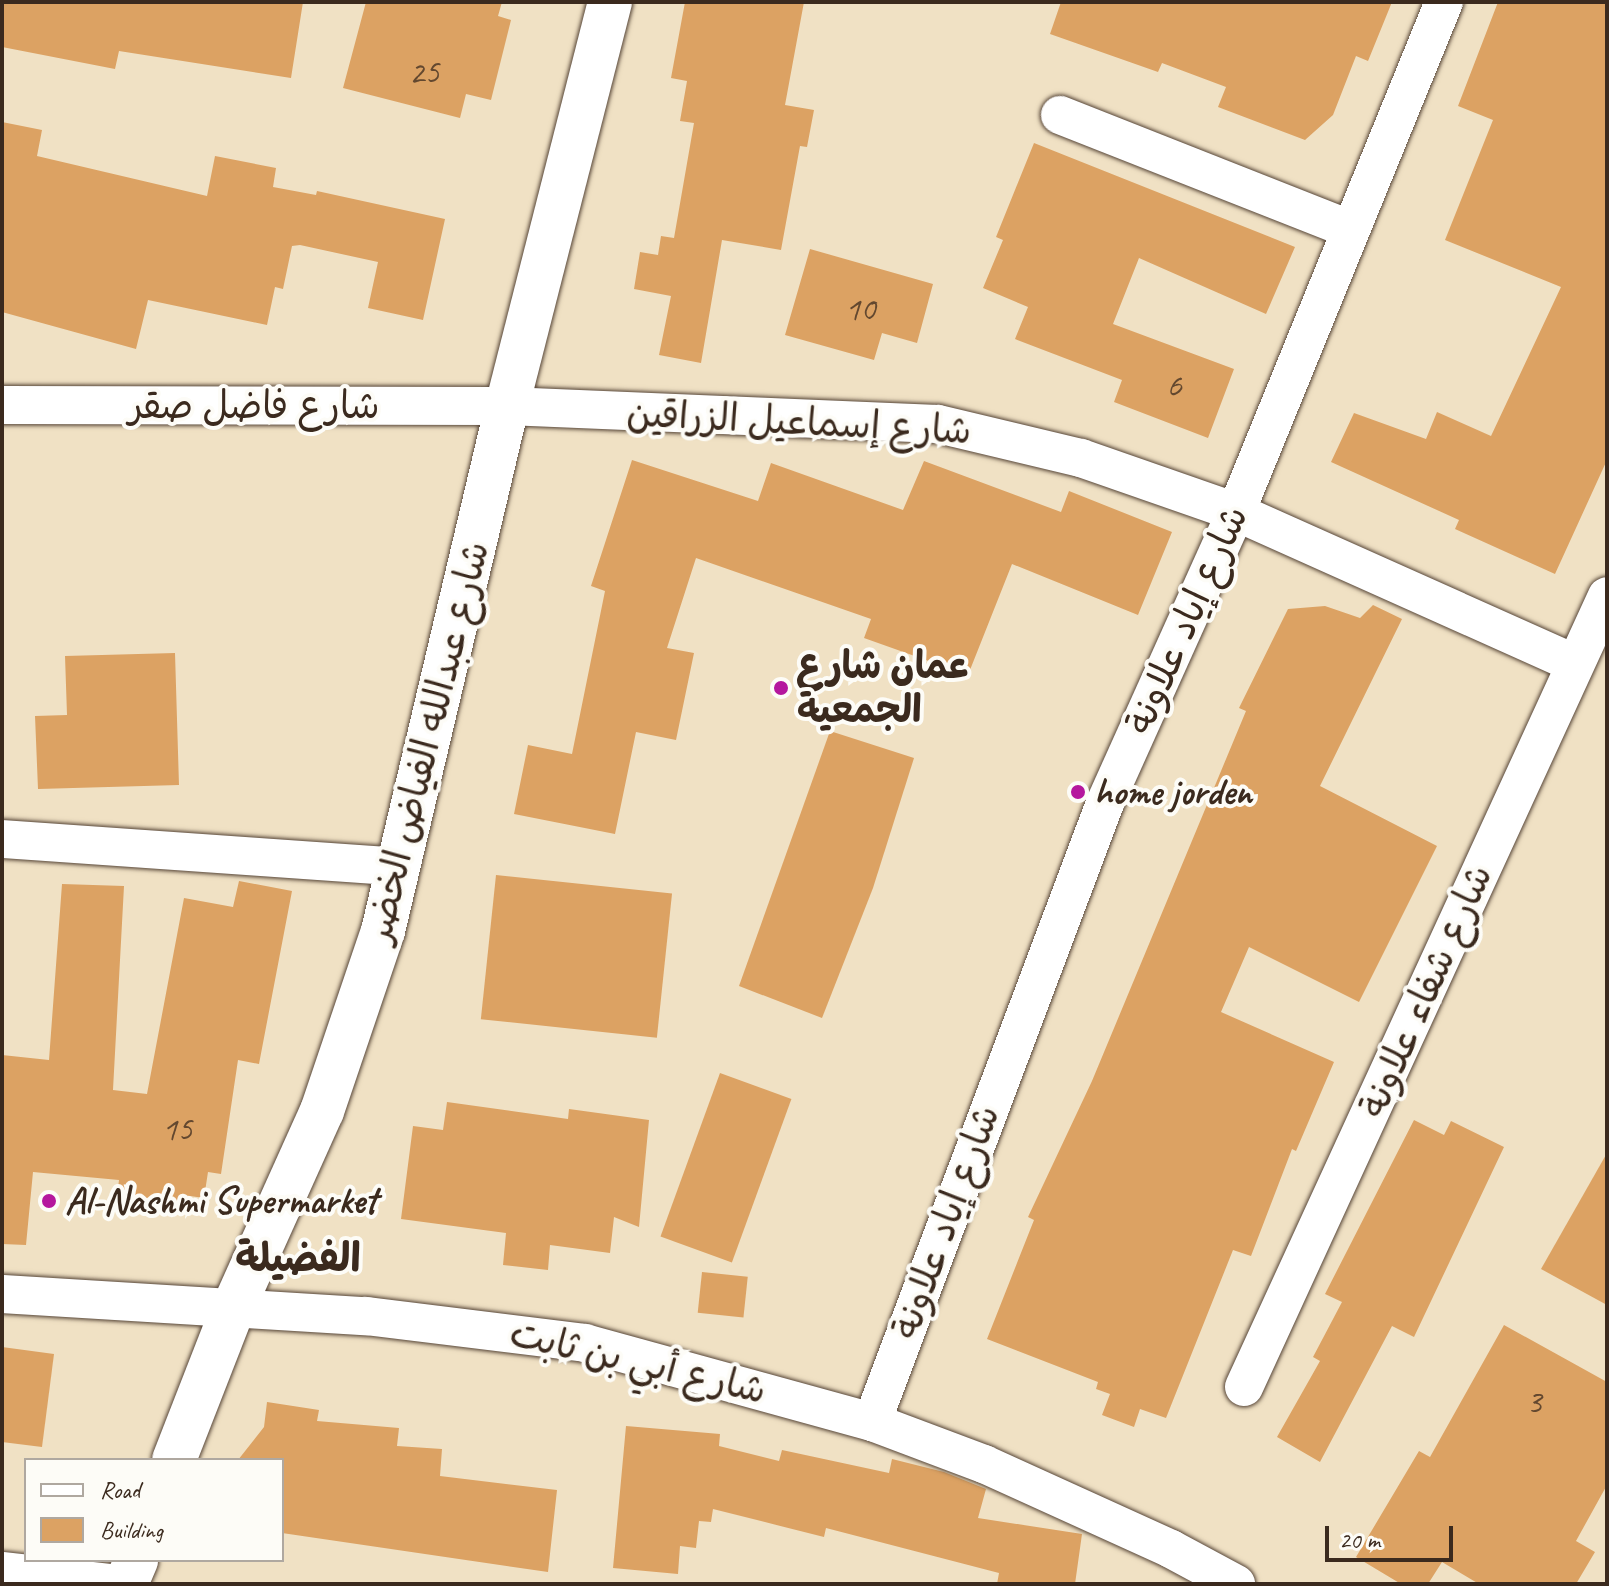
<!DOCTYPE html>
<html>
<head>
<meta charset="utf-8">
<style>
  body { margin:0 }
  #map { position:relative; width:1609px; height:1586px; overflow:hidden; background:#f0e1c4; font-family:Caveat,"Playpen Sans Arabic",sans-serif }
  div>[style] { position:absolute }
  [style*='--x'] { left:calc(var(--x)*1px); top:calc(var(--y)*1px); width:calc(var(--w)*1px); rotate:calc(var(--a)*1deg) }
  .building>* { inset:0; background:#dca263; transform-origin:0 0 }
  .roads { filter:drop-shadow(0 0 2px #564537) drop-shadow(0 0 2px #564537) }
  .minor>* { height:38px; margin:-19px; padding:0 19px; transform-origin:19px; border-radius:19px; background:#fff }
  .tertiary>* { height:44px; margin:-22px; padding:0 22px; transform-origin:22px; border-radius:22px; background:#fff }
  .dots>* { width:22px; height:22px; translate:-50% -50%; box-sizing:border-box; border:4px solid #fdfcf7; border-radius:50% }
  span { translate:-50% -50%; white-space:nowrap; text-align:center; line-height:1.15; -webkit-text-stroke:8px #fdfcf7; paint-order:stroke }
  .number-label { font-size:34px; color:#63482f }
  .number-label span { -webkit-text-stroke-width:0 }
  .street-label { font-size:38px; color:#3b2a1e }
  .poi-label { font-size:38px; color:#3b2a1e; font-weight:700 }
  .left { translate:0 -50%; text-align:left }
  .neighbourhood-label { font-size:40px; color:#3b2a1e; font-weight:700 }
  .frame { position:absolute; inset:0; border:4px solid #3b2a1e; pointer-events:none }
  .legend { position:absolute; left:24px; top:1458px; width:260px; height:104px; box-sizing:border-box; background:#fdfcf7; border:2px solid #afa8a0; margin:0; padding:10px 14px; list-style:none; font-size:24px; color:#3b2a1e }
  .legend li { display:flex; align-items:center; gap:16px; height:40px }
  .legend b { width:40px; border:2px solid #afa8a0 }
  .scale { position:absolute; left:1325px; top:1526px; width:128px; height:36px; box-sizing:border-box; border:4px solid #3b2a1e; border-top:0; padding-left:10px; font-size:24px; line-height:28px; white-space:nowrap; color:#3b2a1e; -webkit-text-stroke:6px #fdfcf7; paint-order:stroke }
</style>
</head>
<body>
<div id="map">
  <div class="building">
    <i style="clip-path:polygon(2px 2px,303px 2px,291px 78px,119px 51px,115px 69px,2px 47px)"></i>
    <i style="clip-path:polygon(366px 2px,502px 2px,498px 16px,511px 20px,491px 100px,466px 94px,460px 118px,343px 88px)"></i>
    <i style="clip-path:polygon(685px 2px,804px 2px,785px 105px,814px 110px,807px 147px,800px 146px,781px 250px,722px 240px,701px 363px,659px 355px,671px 296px,634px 289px,640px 252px,658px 255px,661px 236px,674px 238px,694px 123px,680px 121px,687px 81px,671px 78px)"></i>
    <i style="clip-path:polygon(1061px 2px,1392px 2px,1368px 61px,1356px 56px,1333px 115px,1305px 140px,1218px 107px,1226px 87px,1162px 63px,1158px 72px,1050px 34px)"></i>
    <i style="clip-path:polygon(1498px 2px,1607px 2px,1607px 460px,1555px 574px,1455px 529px,1459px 520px,1331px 462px,1354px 413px,1426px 439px,1437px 412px,1491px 436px,1561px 287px,1445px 240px,1493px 120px,1458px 106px)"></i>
    <i style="clip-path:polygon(2px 122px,42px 130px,37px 156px,207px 196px,215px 156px,276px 168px,273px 187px,316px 195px,317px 191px,445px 219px,423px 320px,368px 308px,378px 262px,300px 245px,292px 246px,283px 289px,275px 287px,267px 325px,148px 300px,136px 349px,2px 312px)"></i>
    <i style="clip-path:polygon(1034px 143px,1295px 247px,1266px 314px,1139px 258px,1113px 324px,1234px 369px,1208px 438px,1114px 402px,1122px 380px,1015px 339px,1028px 307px,983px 288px,1003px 240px,996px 237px)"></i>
    <i style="clip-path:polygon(810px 249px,933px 284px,917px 343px,882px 333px,874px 360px,785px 335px)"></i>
    <i style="clip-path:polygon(632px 460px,758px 501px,771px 463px,903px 510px,924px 461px,1061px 512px,1069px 491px,1172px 532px,1138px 615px,1012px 564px,968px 675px,864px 638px,871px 619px,696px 558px,667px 648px,694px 653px,676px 740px,636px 732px,615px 834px,514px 814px,528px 745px,572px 754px,605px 591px,591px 586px)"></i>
    <i style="clip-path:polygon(1373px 605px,1402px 619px,1320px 786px,1437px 846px,1359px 1002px,1249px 947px,1221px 1012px,1334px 1062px,1296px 1151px,1292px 1149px,1251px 1256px,1233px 1250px,1166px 1418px,1140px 1409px,1134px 1427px,1102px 1415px,1110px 1394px,1096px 1389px,1098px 1382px,987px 1339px,1034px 1220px,1028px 1217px,1092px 1081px,1246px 711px,1239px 708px,1288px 609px,1325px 606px,1360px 618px)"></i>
    <i style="clip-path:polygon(175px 653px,179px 785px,38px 789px,35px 716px,67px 715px,65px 656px)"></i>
    <i style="clip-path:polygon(830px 731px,914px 758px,873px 888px,822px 1018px,739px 986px)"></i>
    <i style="left:496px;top:875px;width:177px;height:145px;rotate:6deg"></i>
    <i style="clip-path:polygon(239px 881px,292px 891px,259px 1064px,238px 1060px,221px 1174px,208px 1172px,204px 1198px,183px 1195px,181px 1213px,116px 1204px,119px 1180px,33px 1172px,26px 1245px,2px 1244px,2px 1055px,49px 1060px,62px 884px,124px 886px,113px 1090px,147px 1094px,184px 898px,233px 907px)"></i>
    <i style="left:720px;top:1073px;width:76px;height:174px;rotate:20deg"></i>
    <i style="clip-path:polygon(447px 1102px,568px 1119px,569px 1109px,649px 1120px,639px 1227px,614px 1217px,610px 1253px,550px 1245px,548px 1270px,503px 1265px,506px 1233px,401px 1219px,413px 1126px,443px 1130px)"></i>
    <i style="clip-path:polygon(1414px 1120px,1444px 1135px,1451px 1121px,1504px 1147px,1414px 1337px,1392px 1326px,1320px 1462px,1277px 1437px,1320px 1361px,1313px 1357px,1342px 1302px,1325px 1294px)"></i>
    <i style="clip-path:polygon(1607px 1153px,1607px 1305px,1541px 1269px)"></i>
    <i style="left:702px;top:1272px;width:46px;height:41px;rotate:6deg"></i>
    <i style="clip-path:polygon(1504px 1325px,1607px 1382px,1607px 1485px,1576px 1541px,1595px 1552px,1576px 1584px,1479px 1584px,1442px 1562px,1428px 1584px,1401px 1584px,1356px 1557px,1419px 1451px,1430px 1457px)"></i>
    <i style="clip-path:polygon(2px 1347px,54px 1354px,42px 1447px,2px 1442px)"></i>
    <i style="clip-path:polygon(267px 1402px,319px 1410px,317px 1421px,399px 1428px,397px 1446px,442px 1449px,440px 1476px,557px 1490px,548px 1572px,282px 1533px,282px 1460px,238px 1460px,264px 1427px)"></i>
    <i style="clip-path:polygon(626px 1426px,720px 1434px,719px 1446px,779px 1461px,782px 1450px,889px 1473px,892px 1459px,944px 1472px,986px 1489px,978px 1518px,1082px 1534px,1075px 1584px,997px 1584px,999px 1573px,826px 1528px,824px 1537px,713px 1509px,711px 1522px,699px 1521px,696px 1548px,680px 1546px,678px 1574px,613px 1568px)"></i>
  </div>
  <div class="roads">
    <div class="minor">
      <i style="--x:1060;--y:115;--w:312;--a:21.5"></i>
      <i style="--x:2;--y:405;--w:505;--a:0.11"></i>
      <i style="--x:507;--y:406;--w:431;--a:2.4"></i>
      <i style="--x:938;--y:424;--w:147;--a:13.4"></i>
      <i style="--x:1081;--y:458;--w:164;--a:19.2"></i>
      <i style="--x:1236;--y:512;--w:370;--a:24.1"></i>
      <i style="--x:2;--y:839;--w:399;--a:4"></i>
      <i style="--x:2;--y:1294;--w:365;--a:3.5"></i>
      <i style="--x:366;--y:1316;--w:221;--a:7"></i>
      <i style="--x:585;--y:1343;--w:298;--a:15.4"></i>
      <i style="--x:872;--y:1422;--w:120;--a:20.6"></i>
      <i style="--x:984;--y:1464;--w:205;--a:24.4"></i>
      <i style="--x:1171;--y:1549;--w:74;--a:28.3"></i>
      <i style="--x:1244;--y:1387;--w:870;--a:-65.35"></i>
      <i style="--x:872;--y:1422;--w:661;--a:-69.37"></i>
      <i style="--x:1105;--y:803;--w:319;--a:-65.8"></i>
      <i style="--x:1236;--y:512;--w:551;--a:-67.81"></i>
      <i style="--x:2;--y:1571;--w:119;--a:6.3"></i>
    </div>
    <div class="tertiary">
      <i style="--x:174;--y:1460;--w:160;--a:-68.7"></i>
      <i style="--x:232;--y:1311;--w:219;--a:-65.8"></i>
      <i style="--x:322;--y:1111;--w:190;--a:-71.3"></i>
      <i style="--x:383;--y:931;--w:539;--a:-76.71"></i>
      <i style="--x:507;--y:406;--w:417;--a:-75.7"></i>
      <i style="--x:126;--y:1584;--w:26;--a:-67"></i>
    </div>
  </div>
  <div class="dots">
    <i style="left:781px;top:688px;background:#b5179e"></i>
    <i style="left:1078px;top:792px;background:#b5179e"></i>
    <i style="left:49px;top:1201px;background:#b5179e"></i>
  </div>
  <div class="number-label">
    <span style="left:424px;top:72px">25</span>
    <span style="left:860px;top:309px">10</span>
    <span style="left:1174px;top:385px">6</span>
    <span style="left:177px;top:1129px">15</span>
    <span style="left:1534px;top:1402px">3</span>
  </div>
  <div class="street-label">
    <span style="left:254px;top:406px">شارع فاضل صقر</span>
    <span style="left:799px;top:422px;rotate:3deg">شارع إسماعيل الزراقين</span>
    <span style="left:1187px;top:620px;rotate:-66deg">شارع إياد علاونة</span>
    <span style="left:427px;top:742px;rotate:-76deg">شارع عبدالله الفياض الخضر</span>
    <span style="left:1426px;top:991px;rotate:-66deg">شارع شفاء علاونة</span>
    <span style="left:946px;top:1222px;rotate:-70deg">شارع إياد علاونة</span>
    <span style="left:638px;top:1362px;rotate:13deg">شارع أبي بن ثابت</span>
  </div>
  <div class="poi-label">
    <span class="left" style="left:797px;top:688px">عمان شارع<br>الجمعية</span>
    <span class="left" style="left:1094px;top:792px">home jorden</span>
    <span class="left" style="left:65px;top:1201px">Al-Nashmi Supermarket</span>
  </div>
  <div class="neighbourhood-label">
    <span style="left:298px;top:1258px">الفضيلة</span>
  </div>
  <div class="frame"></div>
  <ul class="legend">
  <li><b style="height:10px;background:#fff"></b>Road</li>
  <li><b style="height:22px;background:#dca263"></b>Building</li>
  </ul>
  <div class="scale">20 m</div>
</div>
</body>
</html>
